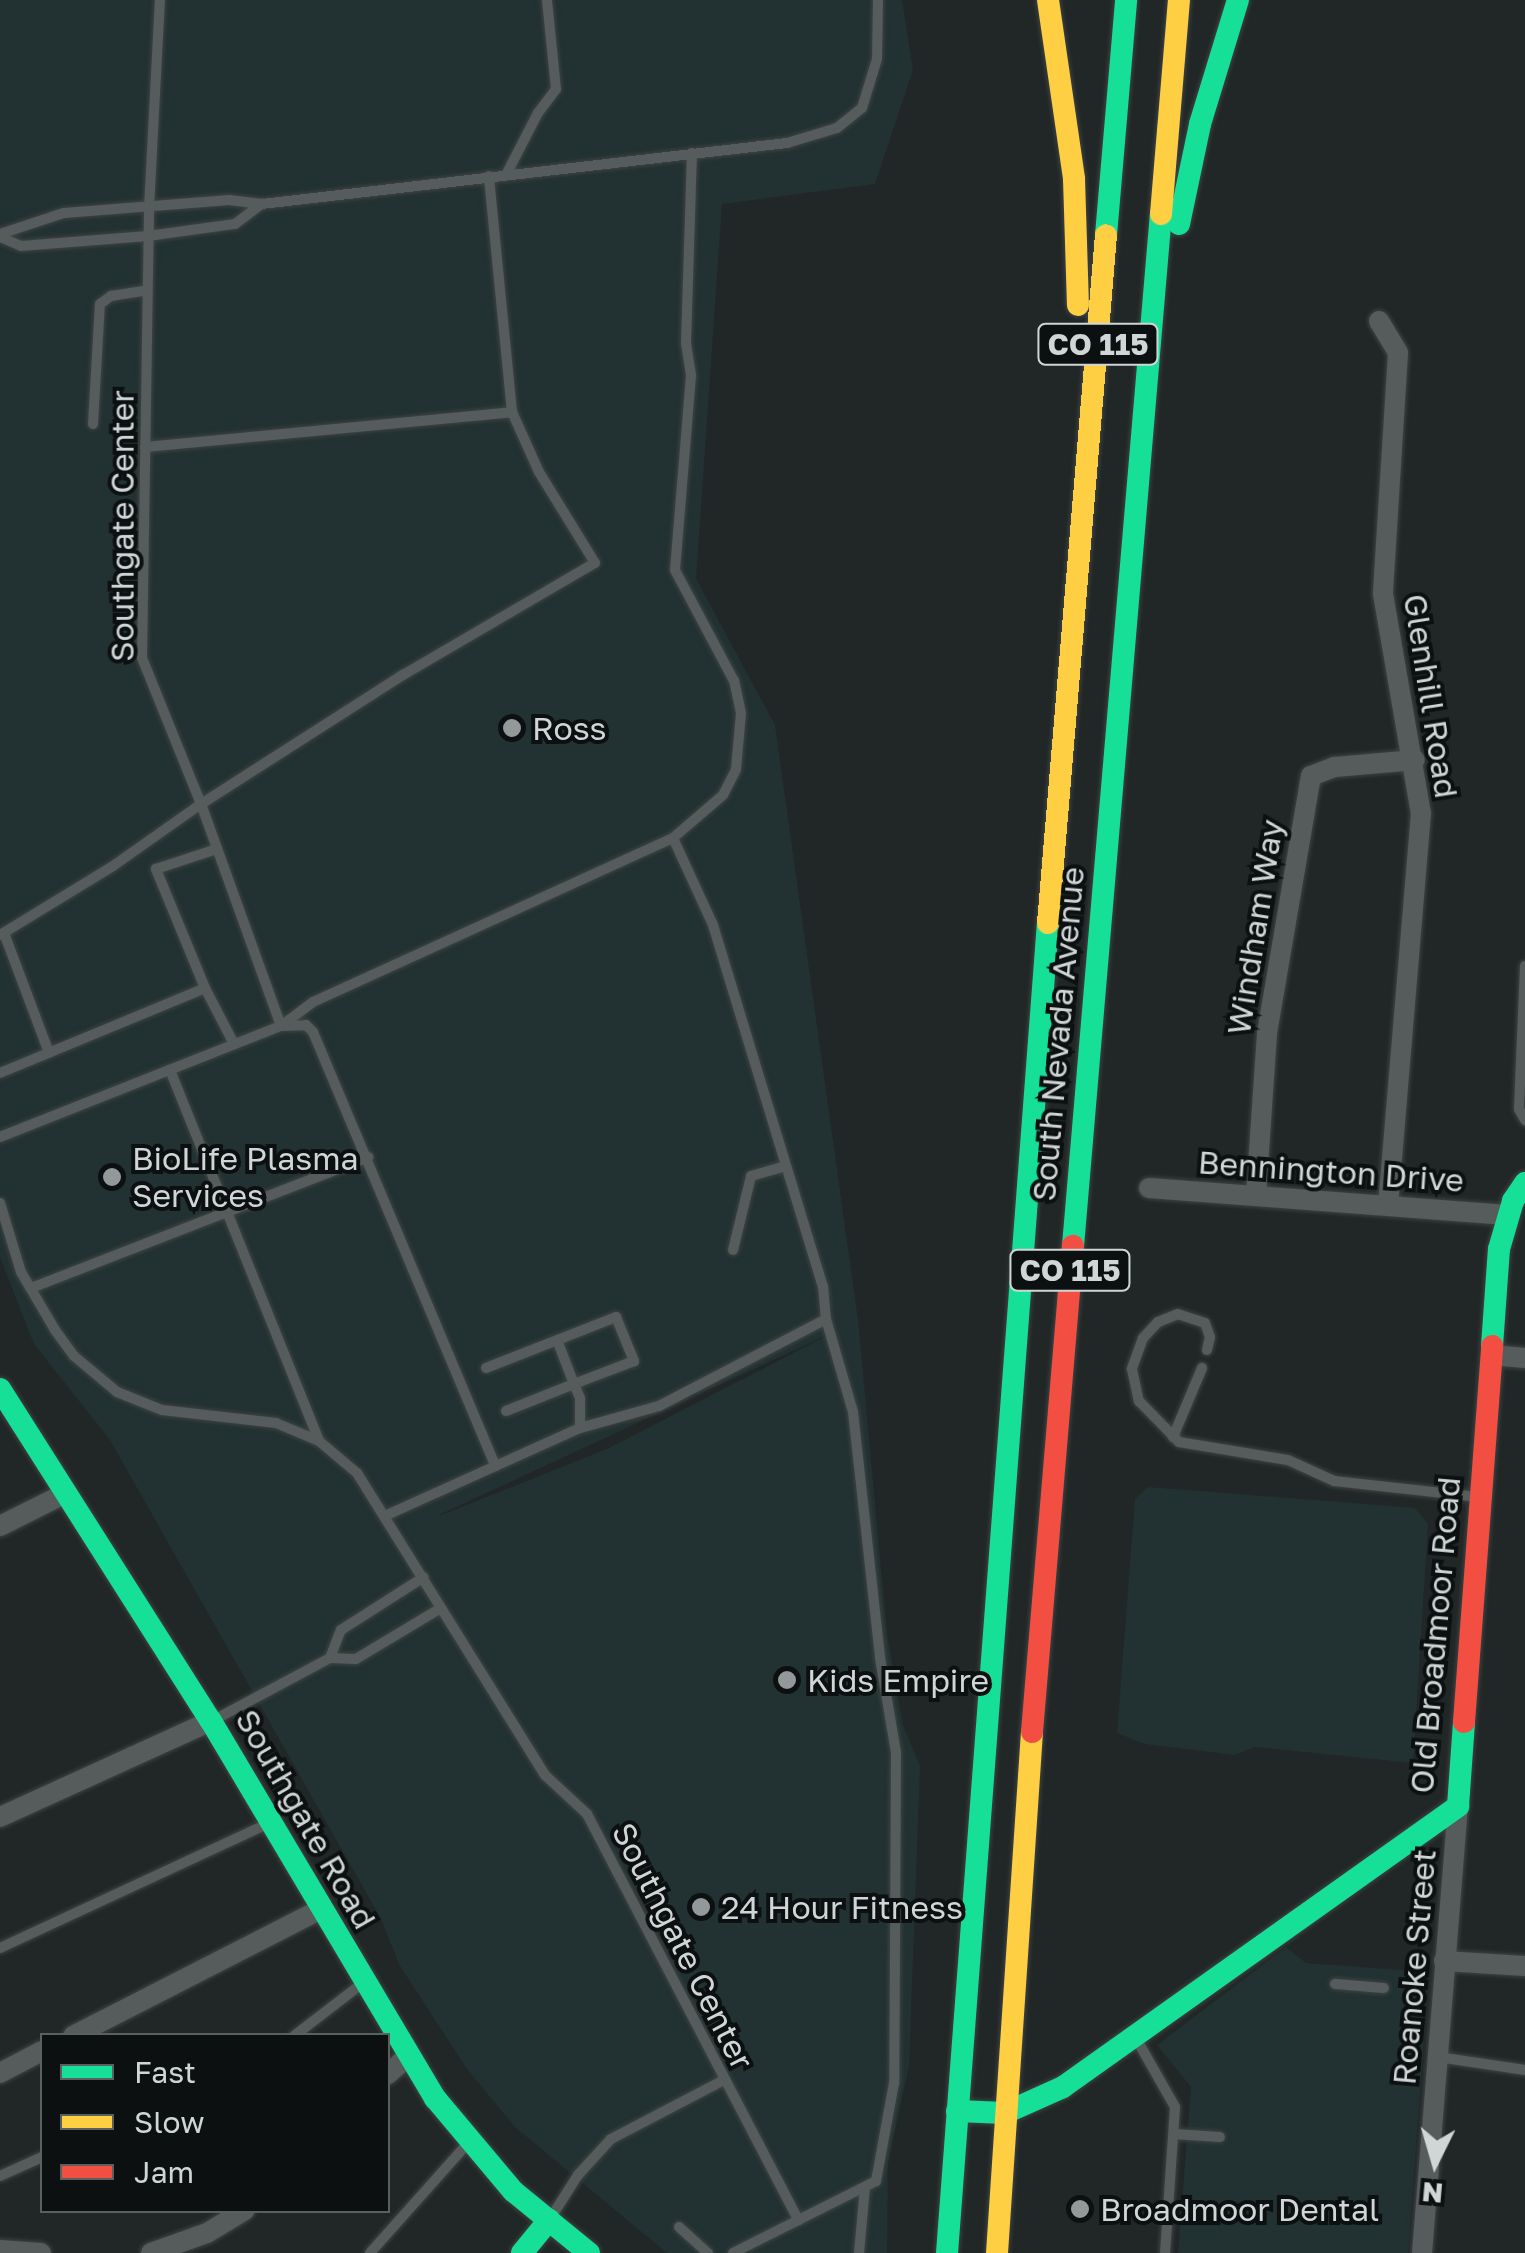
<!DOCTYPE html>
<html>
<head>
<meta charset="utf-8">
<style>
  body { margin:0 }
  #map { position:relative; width:1525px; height:2253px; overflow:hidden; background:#212726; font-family:"Golos Text",sans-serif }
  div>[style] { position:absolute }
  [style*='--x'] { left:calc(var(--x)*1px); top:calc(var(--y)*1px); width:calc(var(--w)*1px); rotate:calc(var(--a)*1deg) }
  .built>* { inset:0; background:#223131 }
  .roads { filter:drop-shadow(0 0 2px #3e4343) drop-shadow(0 0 2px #3e4343) }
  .lane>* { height:10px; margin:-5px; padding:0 5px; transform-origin:5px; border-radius:5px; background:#565b5b }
  .street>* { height:20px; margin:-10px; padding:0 10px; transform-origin:10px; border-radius:10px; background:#565b5b }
  .fast>* { height:22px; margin:-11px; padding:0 11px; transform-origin:11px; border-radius:11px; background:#16e098 }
  .slow>* { height:22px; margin:-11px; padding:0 11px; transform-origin:11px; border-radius:11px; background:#ffcf43 }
  .jam>* { height:22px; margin:-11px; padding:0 11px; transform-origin:11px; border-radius:11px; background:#f24e42 }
  .dots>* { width:28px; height:28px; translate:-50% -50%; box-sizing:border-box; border:5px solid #0c1010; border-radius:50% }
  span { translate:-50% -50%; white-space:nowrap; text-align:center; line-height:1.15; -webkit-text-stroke:8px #0c1010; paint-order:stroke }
  .shield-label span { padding:2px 8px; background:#0c1010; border:2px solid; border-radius:8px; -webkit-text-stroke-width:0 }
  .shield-label { font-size:30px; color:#d0d6d6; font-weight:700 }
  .street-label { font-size:32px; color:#d0d6d6 }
  .poi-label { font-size:32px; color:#d0d6d6 }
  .left { translate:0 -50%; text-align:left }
  .legend { position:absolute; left:40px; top:2033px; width:350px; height:180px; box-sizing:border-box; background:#0c1010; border:2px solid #5a5f5f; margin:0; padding:12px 18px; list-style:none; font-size:30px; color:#d0d6d6 }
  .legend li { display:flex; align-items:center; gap:20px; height:50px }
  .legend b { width:50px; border:2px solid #5a5f5f }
  .north { position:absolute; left:1385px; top:2113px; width:100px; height:100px; -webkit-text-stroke:8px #0c1010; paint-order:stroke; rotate:185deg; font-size:28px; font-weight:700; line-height:40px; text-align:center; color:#d0d6d6 }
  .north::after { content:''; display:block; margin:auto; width:35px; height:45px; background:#d0d6d6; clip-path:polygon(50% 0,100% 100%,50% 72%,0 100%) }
</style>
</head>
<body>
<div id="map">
  <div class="built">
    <i style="clip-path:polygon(evenodd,0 0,902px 0,913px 70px,875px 184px,722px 204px,696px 579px,775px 725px,858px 1320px,887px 1633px,903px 1725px,920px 1766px,909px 2066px,888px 2163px,887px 2253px,667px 2253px,515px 2127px,467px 2069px,400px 1966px,380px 1917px,110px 1440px,34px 1344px,0 1257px,0 0,838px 1330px,609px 1448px,439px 1516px,439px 1515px,838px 1330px)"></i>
    <i style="clip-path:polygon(1148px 1487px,1415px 1508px,1428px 1524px,1413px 1763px,1254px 1747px,1235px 1755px,1145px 1744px,1117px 1733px,1135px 1499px)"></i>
    <i style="clip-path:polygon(1286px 1947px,1306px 1963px,1429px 1972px,1408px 2253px,1178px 2253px,1191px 2087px,1157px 2045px)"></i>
  </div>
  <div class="roads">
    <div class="lane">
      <i style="--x:507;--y:173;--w:68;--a:-62.7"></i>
      <i style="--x:538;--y:113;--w:30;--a:-53"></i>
      <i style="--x:556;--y:89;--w:89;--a:-95.8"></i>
      <i style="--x:0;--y:234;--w:67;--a:-18.2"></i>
      <i style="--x:64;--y:213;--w:166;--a:-4.5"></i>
      <i style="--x:229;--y:200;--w:33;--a:7"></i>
      <i style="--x:262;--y:204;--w:529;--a:-6.63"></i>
      <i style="--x:787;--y:143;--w:52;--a:-16.7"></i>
      <i style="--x:837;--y:128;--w:32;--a:-39"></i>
      <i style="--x:862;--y:108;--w:51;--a:-73"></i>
      <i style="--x:877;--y:59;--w:59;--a:-89"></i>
      <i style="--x:0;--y:237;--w:23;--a:23"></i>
      <i style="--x:21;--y:246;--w:127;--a:-4.5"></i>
      <i style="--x:148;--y:236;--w:88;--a:-7.9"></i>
      <i style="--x:235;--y:224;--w:34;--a:-37"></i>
      <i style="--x:93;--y:424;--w:120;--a:-86.7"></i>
      <i style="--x:100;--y:304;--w:14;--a:-36"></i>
      <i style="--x:111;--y:296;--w:36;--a:-9"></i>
      <i style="--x:145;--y:447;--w:369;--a:-5.4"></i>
      <i style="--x:673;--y:838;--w:66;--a:-40.7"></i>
      <i style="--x:723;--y:795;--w:29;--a:-63"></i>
      <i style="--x:736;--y:769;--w:56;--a:-84.9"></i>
      <i style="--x:741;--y:713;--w:33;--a:-102"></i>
      <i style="--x:734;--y:681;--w:126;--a:-118"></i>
      <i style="--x:675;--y:570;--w:196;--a:-85.3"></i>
      <i style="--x:691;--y:375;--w:32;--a:-99"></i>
      <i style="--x:686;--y:343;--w:190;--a:-88.2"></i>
      <i style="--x:4;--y:933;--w:128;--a:69.4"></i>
      <i style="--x:0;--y:935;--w:132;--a:-31.4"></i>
      <i style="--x:113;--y:866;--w:108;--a:-35.2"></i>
      <i style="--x:201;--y:804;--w:157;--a:-112"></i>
      <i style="--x:142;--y:658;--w:450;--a:-89.1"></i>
      <i style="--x:149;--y:208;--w:208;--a:-87"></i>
      <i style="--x:1525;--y:966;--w:143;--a:92.4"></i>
      <i style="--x:1519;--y:1109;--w:13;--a:61"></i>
      <i style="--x:205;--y:988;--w:63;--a:62.6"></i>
      <i style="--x:281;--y:1026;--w:236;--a:-109.8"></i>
      <i style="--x:201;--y:804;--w:240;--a:-32.6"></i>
      <i style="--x:403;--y:675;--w:222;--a:-30.3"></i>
      <i style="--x:595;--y:563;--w:107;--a:-121.6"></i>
      <i style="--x:539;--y:472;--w:66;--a:-114.2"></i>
      <i style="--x:512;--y:412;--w:237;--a:-95.6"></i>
      <i style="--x:282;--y:1026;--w:24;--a:-2"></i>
      <i style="--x:306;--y:1025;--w:10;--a:45"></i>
      <i style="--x:313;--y:1032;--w:471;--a:67.2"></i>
      <i style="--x:170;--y:1070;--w:399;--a:68.1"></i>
      <i style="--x:0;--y:1073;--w:222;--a:-22.5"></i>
      <i style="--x:205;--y:988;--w:129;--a:-112.4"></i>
      <i style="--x:156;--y:869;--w:64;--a:-18.2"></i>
      <i style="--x:0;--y:1137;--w:302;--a:-21.6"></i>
      <i style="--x:281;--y:1026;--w:40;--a:-37"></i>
      <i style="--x:313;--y:1002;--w:396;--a:-24.5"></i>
      <i style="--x:673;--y:838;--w:96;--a:65.3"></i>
      <i style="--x:713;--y:925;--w:377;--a:73.1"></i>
      <i style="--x:823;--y:1286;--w:33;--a:85"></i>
      <i style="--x:0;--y:1203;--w:72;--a:73.1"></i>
      <i style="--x:21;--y:1272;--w:67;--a:59.6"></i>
      <i style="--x:55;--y:1330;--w:32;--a:54"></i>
      <i style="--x:74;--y:1356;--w:56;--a:39.9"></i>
      <i style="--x:117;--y:1392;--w:48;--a:21.8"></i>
      <i style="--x:162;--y:1410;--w:115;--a:6.5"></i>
      <i style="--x:276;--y:1423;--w:47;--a:22.7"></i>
      <i style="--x:319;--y:1441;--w:50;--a:40.1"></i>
      <i style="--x:357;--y:1473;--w:356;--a:58.1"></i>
      <i style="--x:545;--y:1775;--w:57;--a:42.9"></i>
      <i style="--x:587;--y:1814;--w:458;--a:62.5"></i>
      <i style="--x:733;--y:1250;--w:76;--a:-76.3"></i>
      <i style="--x:751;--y:1176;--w:36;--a:-16"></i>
      <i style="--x:31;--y:1288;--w:362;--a:-21.2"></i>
      <i style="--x:1207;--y:1350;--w:13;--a:-77"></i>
      <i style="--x:1210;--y:1337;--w:15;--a:-110"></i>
      <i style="--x:1205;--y:1323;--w:28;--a:-162"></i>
      <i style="--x:1178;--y:1314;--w:22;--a:158"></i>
      <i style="--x:1158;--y:1322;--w:22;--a:133"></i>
      <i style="--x:1143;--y:1338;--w:33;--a:110"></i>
      <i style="--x:1132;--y:1369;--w:33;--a:78"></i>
      <i style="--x:1139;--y:1401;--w:57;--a:45.7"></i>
      <i style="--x:1179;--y:1442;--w:110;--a:9.4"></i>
      <i style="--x:1288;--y:1460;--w:51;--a:24.5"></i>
      <i style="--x:1334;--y:1481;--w:147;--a:6.3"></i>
      <i style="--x:486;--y:1368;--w:140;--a:-21.4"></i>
      <i style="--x:616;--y:1317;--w:48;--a:67.8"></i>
      <i style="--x:634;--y:1361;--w:64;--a:159"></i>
      <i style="--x:574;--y:1384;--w:15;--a:67"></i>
      <i style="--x:580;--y:1398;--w:30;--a:90"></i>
      <i style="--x:506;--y:1411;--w:73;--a:-21.7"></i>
      <i style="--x:574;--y:1384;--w:47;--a:-111.1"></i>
      <i style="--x:1173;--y:1437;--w:75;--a:-67.2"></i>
      <i style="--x:387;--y:1515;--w:212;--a:-24.3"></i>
      <i style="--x:580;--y:1428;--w:82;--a:-15.6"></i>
      <i style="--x:659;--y:1406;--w:188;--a:-27.5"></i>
      <i style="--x:826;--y:1319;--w:97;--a:73.8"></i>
      <i style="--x:853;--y:1412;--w:247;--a:83.7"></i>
      <i style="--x:880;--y:1658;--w:96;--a:80.4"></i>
      <i style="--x:896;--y:1753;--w:330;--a:90.3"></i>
      <i style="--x:894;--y:2083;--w:100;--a:100.4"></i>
      <i style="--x:876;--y:2181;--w:160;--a:153.3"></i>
      <i style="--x:330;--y:1658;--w:30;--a:-69"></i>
      <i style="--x:341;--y:1630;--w:98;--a:-32.6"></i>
      <i style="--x:212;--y:1721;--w:134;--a:-28.1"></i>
      <i style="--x:330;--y:1658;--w:26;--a:2"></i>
      <i style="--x:356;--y:1659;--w:99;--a:-31"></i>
      <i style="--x:0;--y:1948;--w:297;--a:-24.9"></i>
      <i style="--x:1335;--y:1984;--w:49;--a:4.7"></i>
      <i style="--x:294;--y:2036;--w:88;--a:-37.6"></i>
      <i style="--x:1137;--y:2040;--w:77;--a:60.4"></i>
      <i style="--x:1175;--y:2107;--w:146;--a:93.9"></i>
      <i style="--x:1438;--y:2057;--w:88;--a:8.5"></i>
      <i style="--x:1174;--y:2134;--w:46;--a:3.7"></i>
      <i style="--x:0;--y:2176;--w:46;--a:-24.3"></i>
      <i style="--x:550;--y:2219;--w:52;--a:-57.5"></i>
      <i style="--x:578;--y:2175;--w:49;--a:-47.5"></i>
      <i style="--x:611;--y:2139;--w:127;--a:-27.6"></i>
      <i style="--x:679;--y:2227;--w:39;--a:42"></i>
      <i style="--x:370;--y:2253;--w:147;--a:-48.3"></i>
      <i style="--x:859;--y:2253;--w:66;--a:-84.8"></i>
    </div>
    <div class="street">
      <i style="--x:1379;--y:321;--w:37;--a:59"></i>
      <i style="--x:1398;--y:353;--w:241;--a:93.6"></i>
      <i style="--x:1383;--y:594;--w:222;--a:80.2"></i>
      <i style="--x:1421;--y:813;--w:394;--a:94.8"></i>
      <i style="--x:1149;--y:1188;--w:359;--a:4.3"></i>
      <i style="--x:1256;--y:1195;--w:162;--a:-86.1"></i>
      <i style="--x:1267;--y:1033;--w:261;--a:-80.3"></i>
      <i style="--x:1311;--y:776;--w:26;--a:-21"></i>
      <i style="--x:1335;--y:767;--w:80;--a:-5"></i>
      <i style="--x:1491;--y:1355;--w:34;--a:5"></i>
      <i style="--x:0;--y:1526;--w:74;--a:-26.6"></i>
      <i style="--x:0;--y:1817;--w:232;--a:-24.5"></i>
      <i style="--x:1444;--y:1961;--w:81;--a:3.5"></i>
      <i style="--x:73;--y:2036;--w:279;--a:-27.1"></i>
      <i style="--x:0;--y:2073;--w:47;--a:-27.6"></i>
      <i style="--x:388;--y:2074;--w:25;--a:-42"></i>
      <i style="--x:0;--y:2250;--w:41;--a:4.2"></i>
      <i style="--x:151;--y:2253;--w:59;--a:-19.7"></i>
      <i style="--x:207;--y:2233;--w:44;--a:-31.2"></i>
      <i style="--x:1422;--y:2253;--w:448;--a:-85.4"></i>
    </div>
    <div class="fast">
      <i style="--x:1179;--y:224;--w:102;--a:-78.1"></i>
      <i style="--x:1200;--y:124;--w:130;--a:-73"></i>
      <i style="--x:1106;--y:235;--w:236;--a:-85.1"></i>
      <i style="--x:1073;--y:1246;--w:1036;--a:-85.13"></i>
      <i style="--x:1492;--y:1346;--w:97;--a:-85.9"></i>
      <i style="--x:1499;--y:1249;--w:50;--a:-73.7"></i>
      <i style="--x:1513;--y:1201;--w:22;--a:-56"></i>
      <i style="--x:0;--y:1389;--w:393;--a:57.6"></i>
      <i style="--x:211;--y:1721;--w:439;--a:59.3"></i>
      <i style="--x:435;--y:2098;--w:121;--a:50"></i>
      <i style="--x:513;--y:2191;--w:98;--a:39.2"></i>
      <i style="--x:957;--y:2111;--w:48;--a:2.4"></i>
      <i style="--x:1005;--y:2113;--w:64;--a:-24.1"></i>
      <i style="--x:1063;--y:2087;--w:485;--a:-35.4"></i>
      <i style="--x:1458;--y:1806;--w:84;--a:-85.9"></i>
      <i style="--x:522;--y:2253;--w:43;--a:-50.7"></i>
      <i style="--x:947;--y:2253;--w:1334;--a:-85.66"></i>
    </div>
    <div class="slow">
      <i style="--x:1048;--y:0;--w:181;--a:81.7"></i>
      <i style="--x:1074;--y:179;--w:126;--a:88.2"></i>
      <i style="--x:1161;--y:214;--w:215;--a:-85.2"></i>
      <i style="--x:1048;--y:923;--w:690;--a:-85.18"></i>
      <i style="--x:997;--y:2253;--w:522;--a:-86.16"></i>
    </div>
    <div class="jam">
      <i style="--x:1464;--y:1722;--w:377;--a:-85.7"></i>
      <i style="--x:1032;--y:1732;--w:488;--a:-85.2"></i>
    </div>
  </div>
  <div class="dots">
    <i style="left:512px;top:728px;background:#939998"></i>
    <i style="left:112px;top:1177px;background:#939998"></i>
    <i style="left:787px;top:1680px;background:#939998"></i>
    <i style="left:701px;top:1907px;background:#939998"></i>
    <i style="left:1080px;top:2209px;background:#939998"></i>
  </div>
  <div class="shield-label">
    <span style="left:1098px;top:344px">CO 115</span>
    <span style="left:1070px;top:1270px">CO 115</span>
  </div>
  <div class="street-label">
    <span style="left:122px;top:526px;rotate:-90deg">Southgate Center</span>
    <span style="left:1431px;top:696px;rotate:81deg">Glenhill Road</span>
    <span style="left:1255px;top:927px;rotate:-81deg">Windham Way</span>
    <span style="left:1058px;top:1034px;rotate:-85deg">South Nevada Avenue</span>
    <span style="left:1331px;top:1171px;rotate:4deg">Bennington Drive</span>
    <span style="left:1435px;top:1635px;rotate:-85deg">Old Broadmoor Road</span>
    <span style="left:306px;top:1819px;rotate:60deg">Southgate Road</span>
    <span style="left:683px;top:1946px;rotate:63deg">Southgate Center</span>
    <span style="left:1414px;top:1967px;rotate:-85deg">Roanoke Street</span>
  </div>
  <div class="poi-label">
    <span class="left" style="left:532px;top:728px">Ross</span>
    <span class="left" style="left:132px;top:1177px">BioLife Plasma<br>Services</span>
    <span class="left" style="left:807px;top:1680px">Kids Empire</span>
    <span class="left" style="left:721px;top:1907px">24 Hour Fitness</span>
    <span class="left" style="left:1100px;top:2209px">Broadmoor Dental</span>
  </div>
  <ul class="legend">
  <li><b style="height:12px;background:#16e098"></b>Fast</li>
  <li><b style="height:12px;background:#ffcf43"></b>Slow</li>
  <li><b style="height:12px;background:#f24e42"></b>Jam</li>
  </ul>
  <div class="north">N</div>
</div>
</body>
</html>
